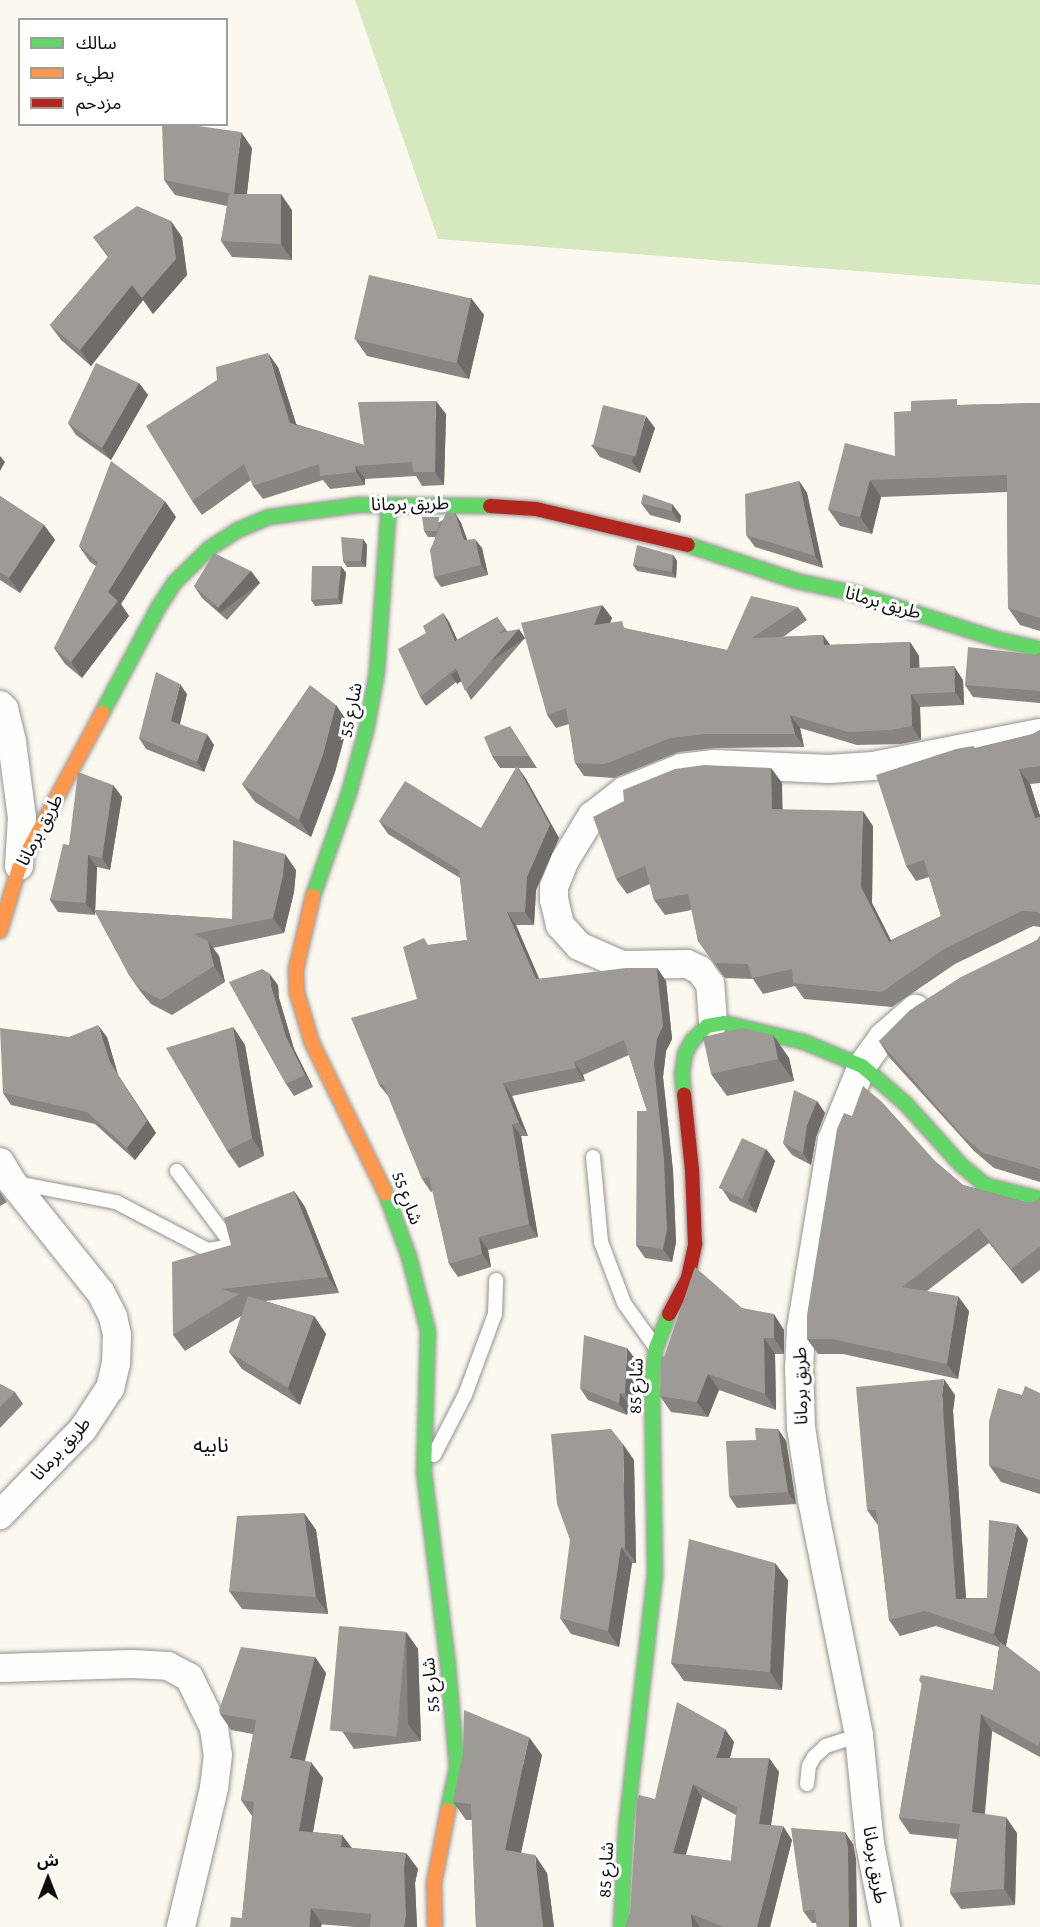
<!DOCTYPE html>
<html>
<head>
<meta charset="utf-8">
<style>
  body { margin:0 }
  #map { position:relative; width:1040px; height:1927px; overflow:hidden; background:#fbf8f0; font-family:"Crimson Pro","Noto Sans Arabic",serif }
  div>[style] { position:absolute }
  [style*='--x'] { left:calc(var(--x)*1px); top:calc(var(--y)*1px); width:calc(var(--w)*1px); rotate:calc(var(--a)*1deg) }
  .forest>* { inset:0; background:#d6e8be }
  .roads { filter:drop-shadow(0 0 2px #94928f) drop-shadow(0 0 2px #94928f) }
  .lane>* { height:14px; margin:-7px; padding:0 7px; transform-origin:7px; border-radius:7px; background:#fefefd }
  .street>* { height:28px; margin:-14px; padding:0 14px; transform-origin:14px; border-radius:14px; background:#fefefd }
  .fast>* { height:14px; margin:-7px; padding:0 7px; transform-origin:7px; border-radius:7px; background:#63d668 }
  .slow>* { height:14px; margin:-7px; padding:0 7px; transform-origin:7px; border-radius:7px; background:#ff974d }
  .jam>* { height:14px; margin:-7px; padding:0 7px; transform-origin:7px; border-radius:7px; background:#b3261e }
  .wall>* { inset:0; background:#888481 }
  .shaded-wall>* { inset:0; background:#6f6c69; transform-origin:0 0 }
  .building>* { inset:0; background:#9e9a96; transform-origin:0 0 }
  span { translate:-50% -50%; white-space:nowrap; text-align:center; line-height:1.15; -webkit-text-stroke:6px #fff; paint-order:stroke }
  .street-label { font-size:18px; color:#0c0c0c }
  .quarter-label { font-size:21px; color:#0c0c0c }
  .legend { position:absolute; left:18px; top:18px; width:210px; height:108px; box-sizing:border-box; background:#fff; border:2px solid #9e9e9e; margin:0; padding:8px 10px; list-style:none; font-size:18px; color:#0c0c0c }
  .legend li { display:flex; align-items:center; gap:12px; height:30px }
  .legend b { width:30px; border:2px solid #9e9e9e }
  .north { position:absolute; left:18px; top:1849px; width:60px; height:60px; -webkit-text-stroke:4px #fff; paint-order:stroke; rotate:0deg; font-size:16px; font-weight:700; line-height:24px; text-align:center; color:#0c0c0c }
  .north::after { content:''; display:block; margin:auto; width:21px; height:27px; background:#0c0c0c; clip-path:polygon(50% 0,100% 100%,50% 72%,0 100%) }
</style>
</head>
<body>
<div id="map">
  <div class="forest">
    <i style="clip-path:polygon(355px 0,1040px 0,1040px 285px,438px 239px)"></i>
  </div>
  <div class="roads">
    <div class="lane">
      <i style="--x:593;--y:1157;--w:85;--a:84.6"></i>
      <i style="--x:601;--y:1242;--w:65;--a:69.3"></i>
      <i style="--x:624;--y:1303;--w:52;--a:54.5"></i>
      <i style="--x:17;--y:1183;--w:101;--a:10.9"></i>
      <i style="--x:116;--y:1202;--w:104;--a:27.6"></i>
      <i style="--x:208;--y:1250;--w:18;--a:-9"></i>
      <i style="--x:226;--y:1247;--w:8;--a:-76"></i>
      <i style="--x:228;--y:1239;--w:85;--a:-126.9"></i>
      <i style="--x:434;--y:1455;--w:68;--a:-62.7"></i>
      <i style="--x:465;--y:1395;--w:86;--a:-69.7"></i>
      <i style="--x:495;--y:1314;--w:34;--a:-88"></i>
      <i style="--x:807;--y:1784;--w:18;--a:-84"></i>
      <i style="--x:809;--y:1766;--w:10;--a:-61"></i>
      <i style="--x:814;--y:1757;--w:16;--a:-43"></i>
      <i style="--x:826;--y:1746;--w:35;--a:-18"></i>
    </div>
    <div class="street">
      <i style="--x:0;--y:705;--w:6;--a:45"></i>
      <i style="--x:4;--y:709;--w:34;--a:76"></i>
      <i style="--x:12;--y:742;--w:77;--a:82.5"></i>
      <i style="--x:22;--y:818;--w:48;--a:93.6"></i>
      <i style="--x:713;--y:1023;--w:39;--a:-94"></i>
      <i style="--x:710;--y:984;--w:17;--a:-126"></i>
      <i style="--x:700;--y:970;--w:14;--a:-155"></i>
      <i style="--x:687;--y:964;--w:65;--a:179.1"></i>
      <i style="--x:622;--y:965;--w:47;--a:-156.2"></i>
      <i style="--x:579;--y:946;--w:28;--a:-132"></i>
      <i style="--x:560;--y:925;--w:26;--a:-103"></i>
      <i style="--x:554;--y:900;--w:13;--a:-90"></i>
      <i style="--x:554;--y:887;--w:29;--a:-68"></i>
      <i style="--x:565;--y:860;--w:52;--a:-58.5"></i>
      <i style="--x:592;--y:816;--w:41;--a:-38"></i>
      <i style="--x:624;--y:791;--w:61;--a:-22"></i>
      <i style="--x:681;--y:768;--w:33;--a:-7"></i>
      <i style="--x:714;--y:764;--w:115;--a:2.5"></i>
      <i style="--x:829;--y:769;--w:44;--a:-3.9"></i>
      <i style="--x:873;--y:766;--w:170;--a:-11.2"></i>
      <i style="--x:0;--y:1162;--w:23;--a:59"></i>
      <i style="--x:12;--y:1182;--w:142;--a:51.3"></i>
      <i style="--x:101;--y:1293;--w:27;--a:63"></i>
      <i style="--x:113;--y:1317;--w:18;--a:77"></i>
      <i style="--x:117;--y:1335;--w:28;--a:92"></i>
      <i style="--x:116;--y:1363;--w:26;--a:103"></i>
      <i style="--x:110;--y:1388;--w:49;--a:123.4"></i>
      <i style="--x:83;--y:1429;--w:120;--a:134"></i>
      <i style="--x:0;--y:1668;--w:132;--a:-1.7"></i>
      <i style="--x:132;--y:1664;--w:36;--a:3"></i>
      <i style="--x:168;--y:1666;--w:24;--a:28"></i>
      <i style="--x:189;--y:1677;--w:57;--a:63.9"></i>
      <i style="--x:214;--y:1728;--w:27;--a:82"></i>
      <i style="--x:218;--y:1755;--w:33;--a:97"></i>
      <i style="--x:214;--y:1788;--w:143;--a:103.4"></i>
      <i style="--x:886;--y:1927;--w:85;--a:-100.9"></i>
      <i style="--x:870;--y:1844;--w:110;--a:-95.8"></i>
      <i style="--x:859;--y:1735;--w:241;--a:-101.3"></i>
      <i style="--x:812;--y:1499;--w:73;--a:-98.7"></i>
      <i style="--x:801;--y:1427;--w:59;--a:-91.9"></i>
      <i style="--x:799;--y:1368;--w:39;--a:-87"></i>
      <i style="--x:801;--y:1329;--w:192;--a:-80.7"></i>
      <i style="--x:832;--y:1140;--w:80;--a:-67.9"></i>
      <i style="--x:862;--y:1066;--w:36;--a:-54"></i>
      <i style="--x:883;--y:1037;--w:43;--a:-41.2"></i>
    </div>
    <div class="fast">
      <i style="--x:688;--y:545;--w:114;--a:18.4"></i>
      <i style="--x:796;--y:581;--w:58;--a:11.9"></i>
      <i style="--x:853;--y:593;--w:150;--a:17.8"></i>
      <i style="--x:996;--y:639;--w:45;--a:12.8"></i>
      <i style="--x:102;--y:713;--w:119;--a:-61.9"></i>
      <i style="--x:158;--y:608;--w:31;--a:-57"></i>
      <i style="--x:175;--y:582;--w:49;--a:-44.2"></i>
      <i style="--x:210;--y:548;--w:33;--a:-33"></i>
      <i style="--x:238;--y:530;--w:34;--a:-23"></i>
      <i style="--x:269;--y:517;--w:90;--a:-7.7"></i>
      <i style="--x:358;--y:505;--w:132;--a:0.4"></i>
      <i style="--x:313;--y:896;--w:109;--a:-70.7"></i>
      <i style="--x:349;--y:793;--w:64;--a:-74.7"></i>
      <i style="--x:366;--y:731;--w:60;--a:-79.4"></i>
      <i style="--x:377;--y:672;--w:167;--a:-85.9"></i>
      <i style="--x:684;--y:1094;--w:19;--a:-96"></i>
      <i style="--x:682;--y:1075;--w:21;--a:-82"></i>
      <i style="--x:685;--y:1054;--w:15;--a:-62"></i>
      <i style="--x:692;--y:1041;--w:21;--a:-45"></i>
      <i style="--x:707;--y:1026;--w:17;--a:-10"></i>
      <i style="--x:724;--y:1023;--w:82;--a:13.4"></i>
      <i style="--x:804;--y:1042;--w:63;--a:22.5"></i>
      <i style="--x:862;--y:1066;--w:58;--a:40.8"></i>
      <i style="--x:906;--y:1104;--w:82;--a:48"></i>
      <i style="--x:961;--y:1165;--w:31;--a:40"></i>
      <i style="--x:985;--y:1185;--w:57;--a:14.3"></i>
      <i style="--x:386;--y:1194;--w:67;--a:69.9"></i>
      <i style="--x:409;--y:1257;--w:76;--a:75.6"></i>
      <i style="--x:428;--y:1331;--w:141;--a:91.6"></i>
      <i style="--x:424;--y:1472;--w:195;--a:82.9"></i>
      <i style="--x:448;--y:1666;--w:101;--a:84.9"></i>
      <i style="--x:457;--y:1767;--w:44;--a:101.8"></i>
      <i style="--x:621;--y:1927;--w:98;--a:-87.1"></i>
      <i style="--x:626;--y:1829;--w:256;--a:-83.5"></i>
      <i style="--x:655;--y:1575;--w:196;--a:-90.9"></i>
      <i style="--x:652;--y:1379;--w:31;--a:-83"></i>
      <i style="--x:656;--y:1348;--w:36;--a:-69"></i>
    </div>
    <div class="slow">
      <i style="--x:313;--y:896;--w:75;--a:103.1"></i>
      <i style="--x:296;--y:969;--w:24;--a:88"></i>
      <i style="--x:297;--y:993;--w:52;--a:73.3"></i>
      <i style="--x:312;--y:1043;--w:168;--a:63.9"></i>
      <i style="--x:0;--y:931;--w:66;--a:-73.2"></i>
      <i style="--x:19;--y:868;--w:176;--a:-61.8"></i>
      <i style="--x:435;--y:1927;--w:44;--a:-91.3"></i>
      <i style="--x:434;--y:1883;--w:74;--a:-79.1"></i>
    </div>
    <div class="jam">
      <i style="--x:490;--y:506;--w:46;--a:3.7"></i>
      <i style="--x:536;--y:509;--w:156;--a:13.3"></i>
      <i style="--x:669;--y:1314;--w:41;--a:-62.2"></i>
      <i style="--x:688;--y:1278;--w:35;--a:-78"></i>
      <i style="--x:695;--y:1244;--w:74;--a:-92.3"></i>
      <i style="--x:692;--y:1170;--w:76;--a:-96"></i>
    </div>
  </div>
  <div class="wall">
    <i style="clip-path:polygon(252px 148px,247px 194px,292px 210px,292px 260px,232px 257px,221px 241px,227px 206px,175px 195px,164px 180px)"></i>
    <i style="clip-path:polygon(93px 237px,182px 237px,187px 275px,153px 314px,143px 300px,91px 366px,61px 340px,50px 325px,108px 257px)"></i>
    <i style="clip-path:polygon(471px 298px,484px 315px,469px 379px,367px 356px,355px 339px)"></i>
    <i style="clip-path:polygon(278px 367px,296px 424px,364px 445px,446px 414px,444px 485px,422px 486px,416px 476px,365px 479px,365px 485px,330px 489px,323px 480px,263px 499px,253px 486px,251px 480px,202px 515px,192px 501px)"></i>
    <i style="clip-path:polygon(139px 383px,148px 395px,111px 460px,76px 435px,68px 423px)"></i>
    <i style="clip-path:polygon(1040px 403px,1040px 631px,1020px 625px,1008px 608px,1007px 492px,881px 497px,872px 534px,840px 526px,828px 509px,895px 456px,911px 411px,961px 405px)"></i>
    <i style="clip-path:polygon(655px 428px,640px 473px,600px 457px,591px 445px)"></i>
    <i style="clip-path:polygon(799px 481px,807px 493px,823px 568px,755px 547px,746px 535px)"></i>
    <i style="clip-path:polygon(0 496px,44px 525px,55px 540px,20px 593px,0 580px)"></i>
    <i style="clip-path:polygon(641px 503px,672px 504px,681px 516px,680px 523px,650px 515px)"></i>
    <i style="clip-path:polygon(455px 513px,461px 523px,467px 540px,482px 548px,488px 575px,441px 587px,434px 577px,435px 537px,428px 537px,424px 531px)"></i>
    <i style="clip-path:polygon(176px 517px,121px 604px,129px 616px,82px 678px,65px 664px,54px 648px,96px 566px,90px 562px,79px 546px)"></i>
    <i style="clip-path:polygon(363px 539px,367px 545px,366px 567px,347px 567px,343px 561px)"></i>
    <i style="clip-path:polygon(673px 555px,677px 561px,676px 578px,637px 571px,633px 565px)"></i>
    <i style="clip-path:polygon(341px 566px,346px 573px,342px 604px,315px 606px,311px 600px)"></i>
    <i style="clip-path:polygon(251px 571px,260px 583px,227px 620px,202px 598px,194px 586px)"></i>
    <i style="clip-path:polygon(602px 605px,612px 618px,610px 623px,628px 629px,727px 650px,798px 607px,807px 620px,783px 637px,823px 635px,830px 645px,910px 642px,919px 656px,919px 668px,963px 680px,964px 705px,920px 707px,921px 740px,901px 744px,857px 745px,800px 728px,804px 747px,715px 748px,679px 752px,614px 778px,584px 776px,575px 763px,569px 724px,556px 728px,547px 715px)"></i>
    <i style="clip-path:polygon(443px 613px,449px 622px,457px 640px,497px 617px,507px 631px,525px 638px,471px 700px,460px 679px,426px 706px,420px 697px,426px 633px)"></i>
    <i style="clip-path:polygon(1040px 653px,1040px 703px,973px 697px,965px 685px)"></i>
    <i style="clip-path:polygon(187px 694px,180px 724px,214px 745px,204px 772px,146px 749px,139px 738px)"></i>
    <i style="clip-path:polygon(336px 705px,348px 723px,335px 772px,311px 837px,255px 802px,242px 784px)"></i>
    <i style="clip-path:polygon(510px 726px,537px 768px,518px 768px,526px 779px,559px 838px,536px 890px,534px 925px,516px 925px,539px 979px,657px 968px,666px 981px,672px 1039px,666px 1051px,663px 1077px,673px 1171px,676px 1242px,672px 1262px,645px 1258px,636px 1245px,647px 1111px,629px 1055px,583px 1075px,585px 1081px,512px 1096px,528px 1136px,521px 1136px,538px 1237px,488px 1250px,491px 1267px,458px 1277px,449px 1264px,433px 1191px,431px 1192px,422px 1179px,389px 1097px,379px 1085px,417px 999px,428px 945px,467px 940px,460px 878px,388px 834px,379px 821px,481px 828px,516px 768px,500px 768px,492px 756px)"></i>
    <i style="clip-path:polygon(1040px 730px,1040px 783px,1030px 784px,1040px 816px,1040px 927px,1033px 926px,955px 964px,892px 1007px,804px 999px,795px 986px,763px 994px,753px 979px,725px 978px,698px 941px,692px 910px,665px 915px,654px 900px,650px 884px,627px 894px,616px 879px,771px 768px,782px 783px,782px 810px,873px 826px,872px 903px,891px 940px,941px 916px,929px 877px,916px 881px,906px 866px,973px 746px,975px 748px,1033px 734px)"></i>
    <i style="clip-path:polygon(113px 785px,122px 797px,110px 870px,97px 867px,95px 910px,232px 919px,296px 870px,294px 892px,284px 933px,213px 948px,219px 956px,225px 982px,172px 1015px,151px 1004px,140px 991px,129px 975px,95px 911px,95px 915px,58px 912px,50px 900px,69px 845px)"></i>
    <i style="clip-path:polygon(1040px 936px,1040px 1182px,994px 1168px,974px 1151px,889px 1057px,879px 1041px,1037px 940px)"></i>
    <i style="clip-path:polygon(229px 982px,278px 985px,279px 998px,294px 1049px,313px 1087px,294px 1096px,286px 1084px)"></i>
    <i style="clip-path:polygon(233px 1027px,245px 1045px,264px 1156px,239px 1168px,227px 1151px)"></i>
    <i style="clip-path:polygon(773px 1035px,789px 1058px,794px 1081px,727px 1096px,711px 1074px)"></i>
    <i style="clip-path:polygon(69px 1037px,107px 1037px,118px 1075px,156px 1133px,135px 1160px,95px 1124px,11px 1105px,3px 1093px)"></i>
    <i style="clip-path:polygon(817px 1101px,825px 1113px,816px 1137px,811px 1165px,792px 1155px,783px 1143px)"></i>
    <i style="clip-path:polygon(766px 1149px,775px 1161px,756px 1213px,730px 1201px,722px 1189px)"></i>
    <i style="clip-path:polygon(936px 1162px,963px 1185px,1025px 1202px,1035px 1202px,1040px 1198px,1040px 1270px,1022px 1284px,989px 1243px,927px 1291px,969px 1311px,958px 1379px,843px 1354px,818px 1354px,807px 1339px)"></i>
    <i style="clip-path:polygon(294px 1191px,305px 1207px,339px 1293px,265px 1301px,314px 1316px,326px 1334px,300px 1405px,242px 1369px,229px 1352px,241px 1316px,185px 1351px,173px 1335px,231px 1245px)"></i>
    <i style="clip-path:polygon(0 1192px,7px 1202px,0 1206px)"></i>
    <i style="clip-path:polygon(742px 1308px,784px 1330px,784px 1354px,775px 1354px,776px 1410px,719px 1390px,708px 1417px,671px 1412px,660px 1396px,664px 1357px)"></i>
    <i style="clip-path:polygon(636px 1360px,634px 1406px,629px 1405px,627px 1415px,588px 1400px,580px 1388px)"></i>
    <i style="clip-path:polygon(0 1384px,15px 1392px,23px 1404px,0 1428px)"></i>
    <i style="clip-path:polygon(1040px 1393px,1040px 1494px,1001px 1482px,989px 1465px,1022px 1395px)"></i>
    <i style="clip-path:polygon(955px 1395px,953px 1411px,966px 1598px,987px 1598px,1028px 1539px,1006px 1646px,1040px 1672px,1040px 1757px,992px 1731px,985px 1814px,1017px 1833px,1015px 1905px,961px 1909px,950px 1893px,957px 1839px,910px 1834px,899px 1818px,922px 1684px,919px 1680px,993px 1690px,999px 1647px,936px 1626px,900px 1636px,889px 1620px,878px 1525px,867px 1510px)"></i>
    <i style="clip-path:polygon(778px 1429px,786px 1441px,796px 1504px,737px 1508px,729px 1496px,756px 1440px)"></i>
    <i style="clip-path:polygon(634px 1460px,636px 1563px,632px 1563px,619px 1647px,571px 1634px,560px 1618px)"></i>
    <i style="clip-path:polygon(304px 1513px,316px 1530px,328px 1614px,242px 1609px,229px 1591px)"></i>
    <i style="clip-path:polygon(788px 1580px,782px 1690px,684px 1681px,671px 1663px)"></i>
    <i style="clip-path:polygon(406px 1632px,418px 1649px,421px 1741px,354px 1749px,342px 1731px)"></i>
    <i style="clip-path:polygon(315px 1657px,326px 1673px,305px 1761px,323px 1778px,313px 1832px,342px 1835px,352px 1848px,406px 1853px,418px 1869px,415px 1883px,417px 1927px,355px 1927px,242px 1918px,252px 1816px,241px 1800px,253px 1734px,231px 1730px,220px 1714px)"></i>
    <i style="clip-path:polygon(evenodd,734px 1742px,730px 1758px,769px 1758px,779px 1772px,771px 1825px,792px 1840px,770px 1927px,625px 1927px,630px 1914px,655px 1799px,734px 1742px,702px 1797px,736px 1815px,731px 1861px,686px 1855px,702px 1797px)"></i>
    <i style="clip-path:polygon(542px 1755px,521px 1852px,547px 1873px,554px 1927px,476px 1927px,472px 1820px,466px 1820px,453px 1802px)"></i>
    <i style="clip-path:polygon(853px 1844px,856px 1860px,857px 1927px,867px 1927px,817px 1927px,816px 1923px,812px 1923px,803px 1911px)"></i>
  </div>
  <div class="shaded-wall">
    <i style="clip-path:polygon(241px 132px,252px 148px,245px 209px,234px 194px)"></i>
    <i style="clip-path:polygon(281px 194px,292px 210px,292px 260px,281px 244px)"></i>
    <i style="clip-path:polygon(171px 221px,182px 237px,187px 275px,153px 314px,142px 298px)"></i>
    <i style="clip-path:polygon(132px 285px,143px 300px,91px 366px,80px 350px)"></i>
    <i style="clip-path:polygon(471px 298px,484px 315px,469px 379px,457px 362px)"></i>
    <i style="clip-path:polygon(268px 353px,278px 367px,300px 436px,290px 423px)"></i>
    <i style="clip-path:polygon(139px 383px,148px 395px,111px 460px,102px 448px)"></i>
    <i style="clip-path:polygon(436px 401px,446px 414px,444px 485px,435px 472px)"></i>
    <i style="clip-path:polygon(646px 416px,655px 428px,640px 473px,632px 461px)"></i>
    <i style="clip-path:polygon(0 456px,5px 462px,0 471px)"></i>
    <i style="clip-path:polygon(355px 466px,365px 479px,365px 485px,356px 472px)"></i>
    <i style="clip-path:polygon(870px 480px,881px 497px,872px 534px,860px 517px)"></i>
    <i style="clip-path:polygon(799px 481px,807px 493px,823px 568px,815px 556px)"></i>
    <i style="clip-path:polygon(165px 501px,176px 517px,121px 604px,129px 616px,82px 678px,71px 662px,108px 592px)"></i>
    <i style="clip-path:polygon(672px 504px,681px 516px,680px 523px,672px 511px)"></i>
    <i style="clip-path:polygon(455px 513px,461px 523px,471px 550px,464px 540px)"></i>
    <i style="clip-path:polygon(44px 525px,55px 540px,20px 593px,9px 578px)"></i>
    <i style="clip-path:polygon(363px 539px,367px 545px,366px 567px,361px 561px)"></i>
    <i style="clip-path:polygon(475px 539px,482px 548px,488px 575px,481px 565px)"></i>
    <i style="clip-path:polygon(673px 555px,677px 561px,676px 578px,672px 572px)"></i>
    <i style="clip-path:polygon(341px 566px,346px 573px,342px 604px,338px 598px)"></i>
    <i style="left:251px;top:571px;width:15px;height:50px;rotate:53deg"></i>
    <i style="clip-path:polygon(602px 605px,612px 618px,604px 638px,594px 625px)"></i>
    <i style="clip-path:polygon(443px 613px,449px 622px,462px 650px,455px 641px)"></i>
    <i style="left:519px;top:629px;width:11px;height:82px;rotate:56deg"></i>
    <i style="clip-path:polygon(823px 635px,833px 649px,824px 645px)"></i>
    <i style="clip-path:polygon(910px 642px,919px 656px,920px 681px,910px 668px)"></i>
    <i style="clip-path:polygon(954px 666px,963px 680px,964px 705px,955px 692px)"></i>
    <i style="clip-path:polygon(180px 684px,187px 694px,178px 731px,171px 721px)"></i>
    <i style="clip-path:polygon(911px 694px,920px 707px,921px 740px,912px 726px)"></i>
    <i style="clip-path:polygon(336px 705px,348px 723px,335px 772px,311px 837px,299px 820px)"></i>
    <i style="clip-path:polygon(790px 715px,800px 728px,804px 747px,795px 734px)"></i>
    <i style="clip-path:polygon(207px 734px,214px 745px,204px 772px,197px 762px)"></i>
    <i style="clip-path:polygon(517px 766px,526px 779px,559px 838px,536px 890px,534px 925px,525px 912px,527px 877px)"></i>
    <i style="clip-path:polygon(771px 768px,782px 783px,783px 825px,772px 809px)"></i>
    <i style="clip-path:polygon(1019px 769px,1030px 784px,1040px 816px,1040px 825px,1035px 818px)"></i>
    <i style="clip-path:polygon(113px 785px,122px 797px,110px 870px,102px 858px)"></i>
    <i style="clip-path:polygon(863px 811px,873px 826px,872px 903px,899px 957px,889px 942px,861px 887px)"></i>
    <i style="clip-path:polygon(285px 854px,296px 870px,294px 892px,284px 933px,273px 918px)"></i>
    <i style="clip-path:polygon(88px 855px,97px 867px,95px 915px,86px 903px)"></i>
    <i style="clip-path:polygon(507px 912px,516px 925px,545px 992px,536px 979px)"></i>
    <i style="clip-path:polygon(208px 941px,219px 956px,225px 982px,214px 966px)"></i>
    <i style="clip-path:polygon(657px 968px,666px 981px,672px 1039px,666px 1051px,663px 1077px,673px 1171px,676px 1242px,672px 1262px,663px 1249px,654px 1064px)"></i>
    <i style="clip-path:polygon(269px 973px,278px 985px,279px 998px,294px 1049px,313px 1087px,305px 1075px,286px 1037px,271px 986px)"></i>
    <i style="clip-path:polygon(98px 1025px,107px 1037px,118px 1075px,156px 1133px,135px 1160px,127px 1148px,110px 1062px)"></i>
    <i style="clip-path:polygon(233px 1027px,245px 1045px,264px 1156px,252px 1138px)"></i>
    <i style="clip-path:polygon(773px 1035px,789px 1058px,794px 1081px,778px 1059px)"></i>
    <i style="clip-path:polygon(574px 1062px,583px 1075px,585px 1081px,576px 1068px)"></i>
    <i style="clip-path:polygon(503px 1083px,512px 1096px,528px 1136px,519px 1123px)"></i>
    <i style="clip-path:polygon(817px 1101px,825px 1113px,816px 1137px,811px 1165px,803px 1153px,807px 1125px)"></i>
    <i style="clip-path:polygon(512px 1124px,521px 1136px,538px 1237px,529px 1224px)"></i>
    <i style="clip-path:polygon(766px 1149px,775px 1161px,756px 1213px,748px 1201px)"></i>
    <i style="clip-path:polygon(294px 1191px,305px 1207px,339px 1293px,328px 1277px)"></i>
    <i style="clip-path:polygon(479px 1237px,488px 1250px,491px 1267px,482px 1254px)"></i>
    <i style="clip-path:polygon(958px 1296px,969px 1311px,958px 1379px,947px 1364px)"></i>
    <i style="clip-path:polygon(774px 1314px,784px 1330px,784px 1354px,774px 1338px)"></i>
    <i style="clip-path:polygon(314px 1316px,326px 1334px,300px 1405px,288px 1388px)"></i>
    <i style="clip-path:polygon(764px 1338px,775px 1354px,776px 1410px,765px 1394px)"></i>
    <i style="clip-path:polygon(627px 1348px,636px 1360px,634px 1406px,625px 1394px)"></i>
    <i style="clip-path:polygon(708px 1374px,719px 1390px,708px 1417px,697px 1402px)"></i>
    <i style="clip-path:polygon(944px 1379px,955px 1395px,953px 1411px,967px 1614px,956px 1599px,942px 1395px)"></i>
    <i style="clip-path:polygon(620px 1393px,629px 1405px,627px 1415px,619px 1403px)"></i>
    <i style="clip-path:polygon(778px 1429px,786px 1441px,796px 1504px,788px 1492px)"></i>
    <i style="clip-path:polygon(623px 1444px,634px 1460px,636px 1563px,625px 1548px)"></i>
    <i style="clip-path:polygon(304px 1513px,316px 1530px,328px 1614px,316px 1597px)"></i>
    <i style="clip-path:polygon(1017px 1524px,1028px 1539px,1005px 1649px,994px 1634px)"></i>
    <i style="clip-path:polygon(621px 1547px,632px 1563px,619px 1647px,608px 1631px)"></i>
    <i style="clip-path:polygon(775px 1563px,788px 1580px,782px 1690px,770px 1672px)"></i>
    <i style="clip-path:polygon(406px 1632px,418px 1649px,421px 1741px,408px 1724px)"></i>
    <i style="clip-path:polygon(315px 1657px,326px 1673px,301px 1774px,290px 1758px)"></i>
    <i style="clip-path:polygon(981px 1714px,992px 1731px,983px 1828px,972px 1812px)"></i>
    <i style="clip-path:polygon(725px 1729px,734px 1742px,726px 1772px,716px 1758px)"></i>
    <i style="clip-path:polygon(529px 1737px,542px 1755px,518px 1867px,505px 1850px)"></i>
    <i style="clip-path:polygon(769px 1758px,779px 1772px,769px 1838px,759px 1824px)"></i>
    <i style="clip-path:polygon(311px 1762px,323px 1778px,310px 1847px,299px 1831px)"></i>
    <i style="clip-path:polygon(693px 1784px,702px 1797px,682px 1867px,673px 1853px)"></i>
    <i style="clip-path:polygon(1006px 1817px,1017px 1833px,1015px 1905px,1004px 1889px)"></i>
    <i style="clip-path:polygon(783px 1826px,792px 1840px,770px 1927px,757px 1927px)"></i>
    <i style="clip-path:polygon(845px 1832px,853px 1844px,856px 1860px,857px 1927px,849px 1927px)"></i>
    <i style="clip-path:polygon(342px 1835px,354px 1851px,341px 1847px)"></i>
    <i style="clip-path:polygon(406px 1853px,418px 1869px,415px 1883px,417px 1927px,404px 1927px,404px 1867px)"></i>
    <i style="clip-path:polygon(535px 1855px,547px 1873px,554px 1927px,543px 1927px)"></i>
    <i style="clip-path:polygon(311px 1908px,322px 1924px,321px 1927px,309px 1927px)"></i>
    <i style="clip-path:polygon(691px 1914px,700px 1927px,692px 1927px)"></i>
  </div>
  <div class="building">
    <i style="clip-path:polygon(162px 124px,184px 124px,241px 132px,234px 194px,281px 194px,281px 244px,221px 241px,229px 194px,233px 194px,164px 180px)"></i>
    <i style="clip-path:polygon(137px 206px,171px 221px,176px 259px,142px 298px,132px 285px,80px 350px,50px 325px,109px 256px,93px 237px)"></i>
    <i style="left:369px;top:275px;width:105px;height:66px;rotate:13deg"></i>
    <i style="clip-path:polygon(268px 353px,290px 423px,364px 445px,358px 402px,436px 401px,435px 472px,413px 472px,412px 462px,355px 466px,356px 472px,320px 476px,319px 464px,253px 486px,244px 464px,192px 501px,146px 426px,217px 380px,216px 367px)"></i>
    <i style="clip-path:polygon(96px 363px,139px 383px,102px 448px,68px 423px)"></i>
    <i style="clip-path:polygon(957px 399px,957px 405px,1040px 403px,1040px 618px,1008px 608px,1007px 475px,870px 480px,860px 517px,828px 509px,845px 443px,895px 456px,894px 412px,911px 411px,911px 401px)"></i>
    <i style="left:603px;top:405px;width:44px;height:42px;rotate:14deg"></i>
    <i style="clip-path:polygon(111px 461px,165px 501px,108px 592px,118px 601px,71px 662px,54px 648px,98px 562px,79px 546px)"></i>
    <i style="clip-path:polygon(799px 481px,815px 556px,746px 535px,745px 494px)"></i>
    <i style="clip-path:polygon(643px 494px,672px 504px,672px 511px,641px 503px)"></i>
    <i style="clip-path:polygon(0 496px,44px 525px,9px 578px,0 572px)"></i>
    <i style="clip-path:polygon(446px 513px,455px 513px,464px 540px,475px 539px,481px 565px,434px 577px,430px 550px)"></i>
    <i style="clip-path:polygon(422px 517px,439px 517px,438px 531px,424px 531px)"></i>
    <i style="clip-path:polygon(341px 537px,363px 539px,361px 561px,343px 561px)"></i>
    <i style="clip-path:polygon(637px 545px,673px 555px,672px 572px,633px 565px)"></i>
    <i style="clip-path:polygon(214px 553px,251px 571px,218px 608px,194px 586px)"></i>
    <i style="clip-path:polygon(312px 566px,341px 566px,338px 598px,311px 600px)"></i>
    <i style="clip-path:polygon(751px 596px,798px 607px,752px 638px,823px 635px,824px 645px,910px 642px,910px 668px,954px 666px,955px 692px,911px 694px,912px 726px,891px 730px,848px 732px,790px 715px,795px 734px,705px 734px,670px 738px,605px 764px,575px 763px,566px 708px,547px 715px,521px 623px,602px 605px,594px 625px,622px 621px,624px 628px,727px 650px)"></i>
    <i style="clip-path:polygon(443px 613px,455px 641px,497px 617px,505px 629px,499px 633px,519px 629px,465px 691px,456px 668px,420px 697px,398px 649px,426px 633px,423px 626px)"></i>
    <i style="clip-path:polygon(968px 647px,1037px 655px,1040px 653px,1040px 691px,965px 685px)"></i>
    <i style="clip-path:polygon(156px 672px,180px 684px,171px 721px,207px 734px,197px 762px,139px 738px)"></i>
    <i style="clip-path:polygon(310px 685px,336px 705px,323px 755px,299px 820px,242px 784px)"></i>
    <i style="clip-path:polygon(510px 726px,529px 756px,492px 756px,484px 737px)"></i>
    <i style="clip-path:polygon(1040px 730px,1040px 766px,1019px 769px,1035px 818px,1040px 817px,1040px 914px,1038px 912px,1022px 911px,944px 949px,882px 992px,793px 983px,792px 969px,752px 978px,748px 964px,714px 963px,698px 941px,688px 894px,654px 900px,645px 866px,616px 879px,593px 817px,624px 801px,623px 790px,675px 769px,704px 765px,771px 768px,772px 809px,863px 811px,861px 887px,889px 942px,941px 916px,924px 860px,906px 866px,876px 775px,956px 749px,973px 746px,974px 749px,1033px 734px)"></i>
    <i style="clip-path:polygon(517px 766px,550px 825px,527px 877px,525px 912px,507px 912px,536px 979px,626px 968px,657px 968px,663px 1026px,657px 1039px,654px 1064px,664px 1159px,667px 1230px,663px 1249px,636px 1245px,637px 1111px,647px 1111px,624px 1040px,574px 1062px,576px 1068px,503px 1083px,519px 1123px,512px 1124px,529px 1224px,479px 1237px,482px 1254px,449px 1264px,429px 1177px,422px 1179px,383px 1084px,379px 1085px,351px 1018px,417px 999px,403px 947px,424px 938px,428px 945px,467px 940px,459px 870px,379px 821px,405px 781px,481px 828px)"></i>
    <i style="clip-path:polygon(78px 772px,113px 785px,102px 858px,88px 855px,86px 903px,50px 900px,63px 844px,69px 845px)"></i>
    <i style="clip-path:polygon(233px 840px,285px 854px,283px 876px,273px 918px,194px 934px,208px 941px,214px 966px,161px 1000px,140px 989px,129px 975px,94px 910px,232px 919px)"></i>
    <i style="clip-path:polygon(1040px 936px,1040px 1169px,983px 1153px,963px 1136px,879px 1041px,910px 1010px,961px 977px,1037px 940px)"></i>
    <i style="clip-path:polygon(262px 969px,269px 973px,271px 986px,286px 1037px,305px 1075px,286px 1084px,229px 982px)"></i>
    <i style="clip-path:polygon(98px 1025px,110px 1062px,147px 1121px,127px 1148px,87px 1112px,3px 1093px,0 1028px,69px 1037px)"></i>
    <i style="clip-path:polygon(233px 1027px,252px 1138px,227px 1151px,166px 1048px)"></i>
    <i style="clip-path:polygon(742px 1028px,773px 1035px,778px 1059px,711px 1074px,703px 1037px)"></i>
    <i style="clip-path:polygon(863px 1086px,882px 1102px,936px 1162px,963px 1185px,1025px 1202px,1035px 1202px,1040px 1198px,1040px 1248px,1039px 1247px,1011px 1269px,979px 1228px,902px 1287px,958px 1296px,947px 1364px,832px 1339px,807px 1339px,807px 1315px,837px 1129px,844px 1113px,852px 1116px)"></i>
    <i style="clip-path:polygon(794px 1090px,817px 1101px,807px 1125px,803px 1153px,783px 1143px)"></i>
    <i style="left:742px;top:1138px;width:26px;height:55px;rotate:25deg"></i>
    <i style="clip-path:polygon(294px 1191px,328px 1277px,221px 1289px,239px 1294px,173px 1335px,172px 1262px,231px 1245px,224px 1218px)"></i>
    <i style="clip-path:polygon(695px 1267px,742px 1308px,774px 1314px,774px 1338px,764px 1338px,765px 1394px,708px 1374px,697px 1402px,660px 1396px,661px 1356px,664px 1357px)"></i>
    <i style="clip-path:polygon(248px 1296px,314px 1316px,288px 1388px,229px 1352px)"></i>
    <i style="clip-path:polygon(584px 1335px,627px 1348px,625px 1394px,620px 1393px,619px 1403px,580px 1388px)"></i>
    <i style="clip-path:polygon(944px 1379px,942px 1395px,956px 1599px,987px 1598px,989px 1520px,1017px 1524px,994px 1634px,925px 1611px,889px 1620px,876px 1510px,867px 1510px,856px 1387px)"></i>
    <i style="clip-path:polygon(0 1384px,15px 1392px,0 1407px)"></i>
    <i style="clip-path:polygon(1025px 1386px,1040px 1393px,1040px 1480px,989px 1465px,989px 1421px,998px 1388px,1022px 1395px)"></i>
    <i style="clip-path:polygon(755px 1428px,778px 1429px,788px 1492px,729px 1496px,726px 1441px,756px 1440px)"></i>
    <i style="clip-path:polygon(611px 1429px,623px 1444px,625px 1548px,621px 1547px,608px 1631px,560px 1618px,570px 1540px,557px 1504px,551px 1434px)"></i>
    <i style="clip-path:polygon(304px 1513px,316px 1597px,229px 1591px,237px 1516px)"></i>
    <i style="clip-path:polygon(689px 1539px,775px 1563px,770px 1672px,671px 1663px)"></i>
    <i style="left:339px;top:1626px;width:67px;height:105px;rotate:5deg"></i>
    <i style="clip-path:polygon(1000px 1642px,1040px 1672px,1040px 1741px,1038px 1746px,981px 1714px,972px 1812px,1006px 1817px,1004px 1889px,950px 1893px,960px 1824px,899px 1818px,922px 1682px,919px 1680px,921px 1675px,993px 1690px)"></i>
    <i style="clip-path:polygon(241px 1647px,315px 1657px,290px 1758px,311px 1762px,299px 1831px,342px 1835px,341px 1847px,406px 1853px,404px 1867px,406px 1916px,404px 1927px,370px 1927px,371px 1914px,311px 1908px,309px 1927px,230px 1927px,231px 1917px,242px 1918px,254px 1802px,241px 1800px,256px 1720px,220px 1714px,219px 1710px)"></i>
    <i style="clip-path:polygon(evenodd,677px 1702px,725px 1729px,716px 1758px,769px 1758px,759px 1824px,783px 1826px,757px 1927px,724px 1927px,691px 1914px,692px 1927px,625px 1927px,630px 1914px,637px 1800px,639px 1795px,655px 1799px,677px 1702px,693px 1784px,737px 1807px,731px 1861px,673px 1853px,693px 1784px)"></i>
    <i style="clip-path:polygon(464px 1710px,529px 1737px,505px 1850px,535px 1855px,543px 1927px,476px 1927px,471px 1804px,453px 1802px,463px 1753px)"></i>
    <i style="clip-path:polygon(791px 1828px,845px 1832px,848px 1848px,849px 1927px,817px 1927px,815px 1910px,803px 1911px)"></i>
  </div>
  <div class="street-label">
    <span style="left:410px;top:504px;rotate:-1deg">طريق برمانا</span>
    <span style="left:883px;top:603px;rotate:16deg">طريق برمانا</span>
    <span style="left:351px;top:710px;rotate:-79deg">شارع 55</span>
    <span style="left:40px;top:830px;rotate:-62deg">طريق برمانا</span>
    <span style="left:407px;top:1198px;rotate:69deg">شارع 55</span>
    <span style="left:636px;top:1386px;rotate:-88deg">شارع 85</span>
    <span style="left:801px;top:1386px;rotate:-91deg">طريق برمانا</span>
    <span style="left:61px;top:1449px;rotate:-48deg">طريق برمانا</span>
    <span style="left:431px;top:1685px;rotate:-96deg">شارع 55</span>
    <span style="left:875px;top:1865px;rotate:81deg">طريق برمانا</span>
    <span style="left:606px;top:1870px;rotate:-87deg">شارع 85</span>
  </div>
  <div class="quarter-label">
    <span style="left:211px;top:1445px">نابيه</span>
  </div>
  <ul class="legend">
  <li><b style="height:8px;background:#63d668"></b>سالك</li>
  <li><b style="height:8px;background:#ff974d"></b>بطيء</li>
  <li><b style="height:8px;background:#b3261e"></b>مزدحم</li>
  </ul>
  <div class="north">ش</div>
</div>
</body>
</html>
